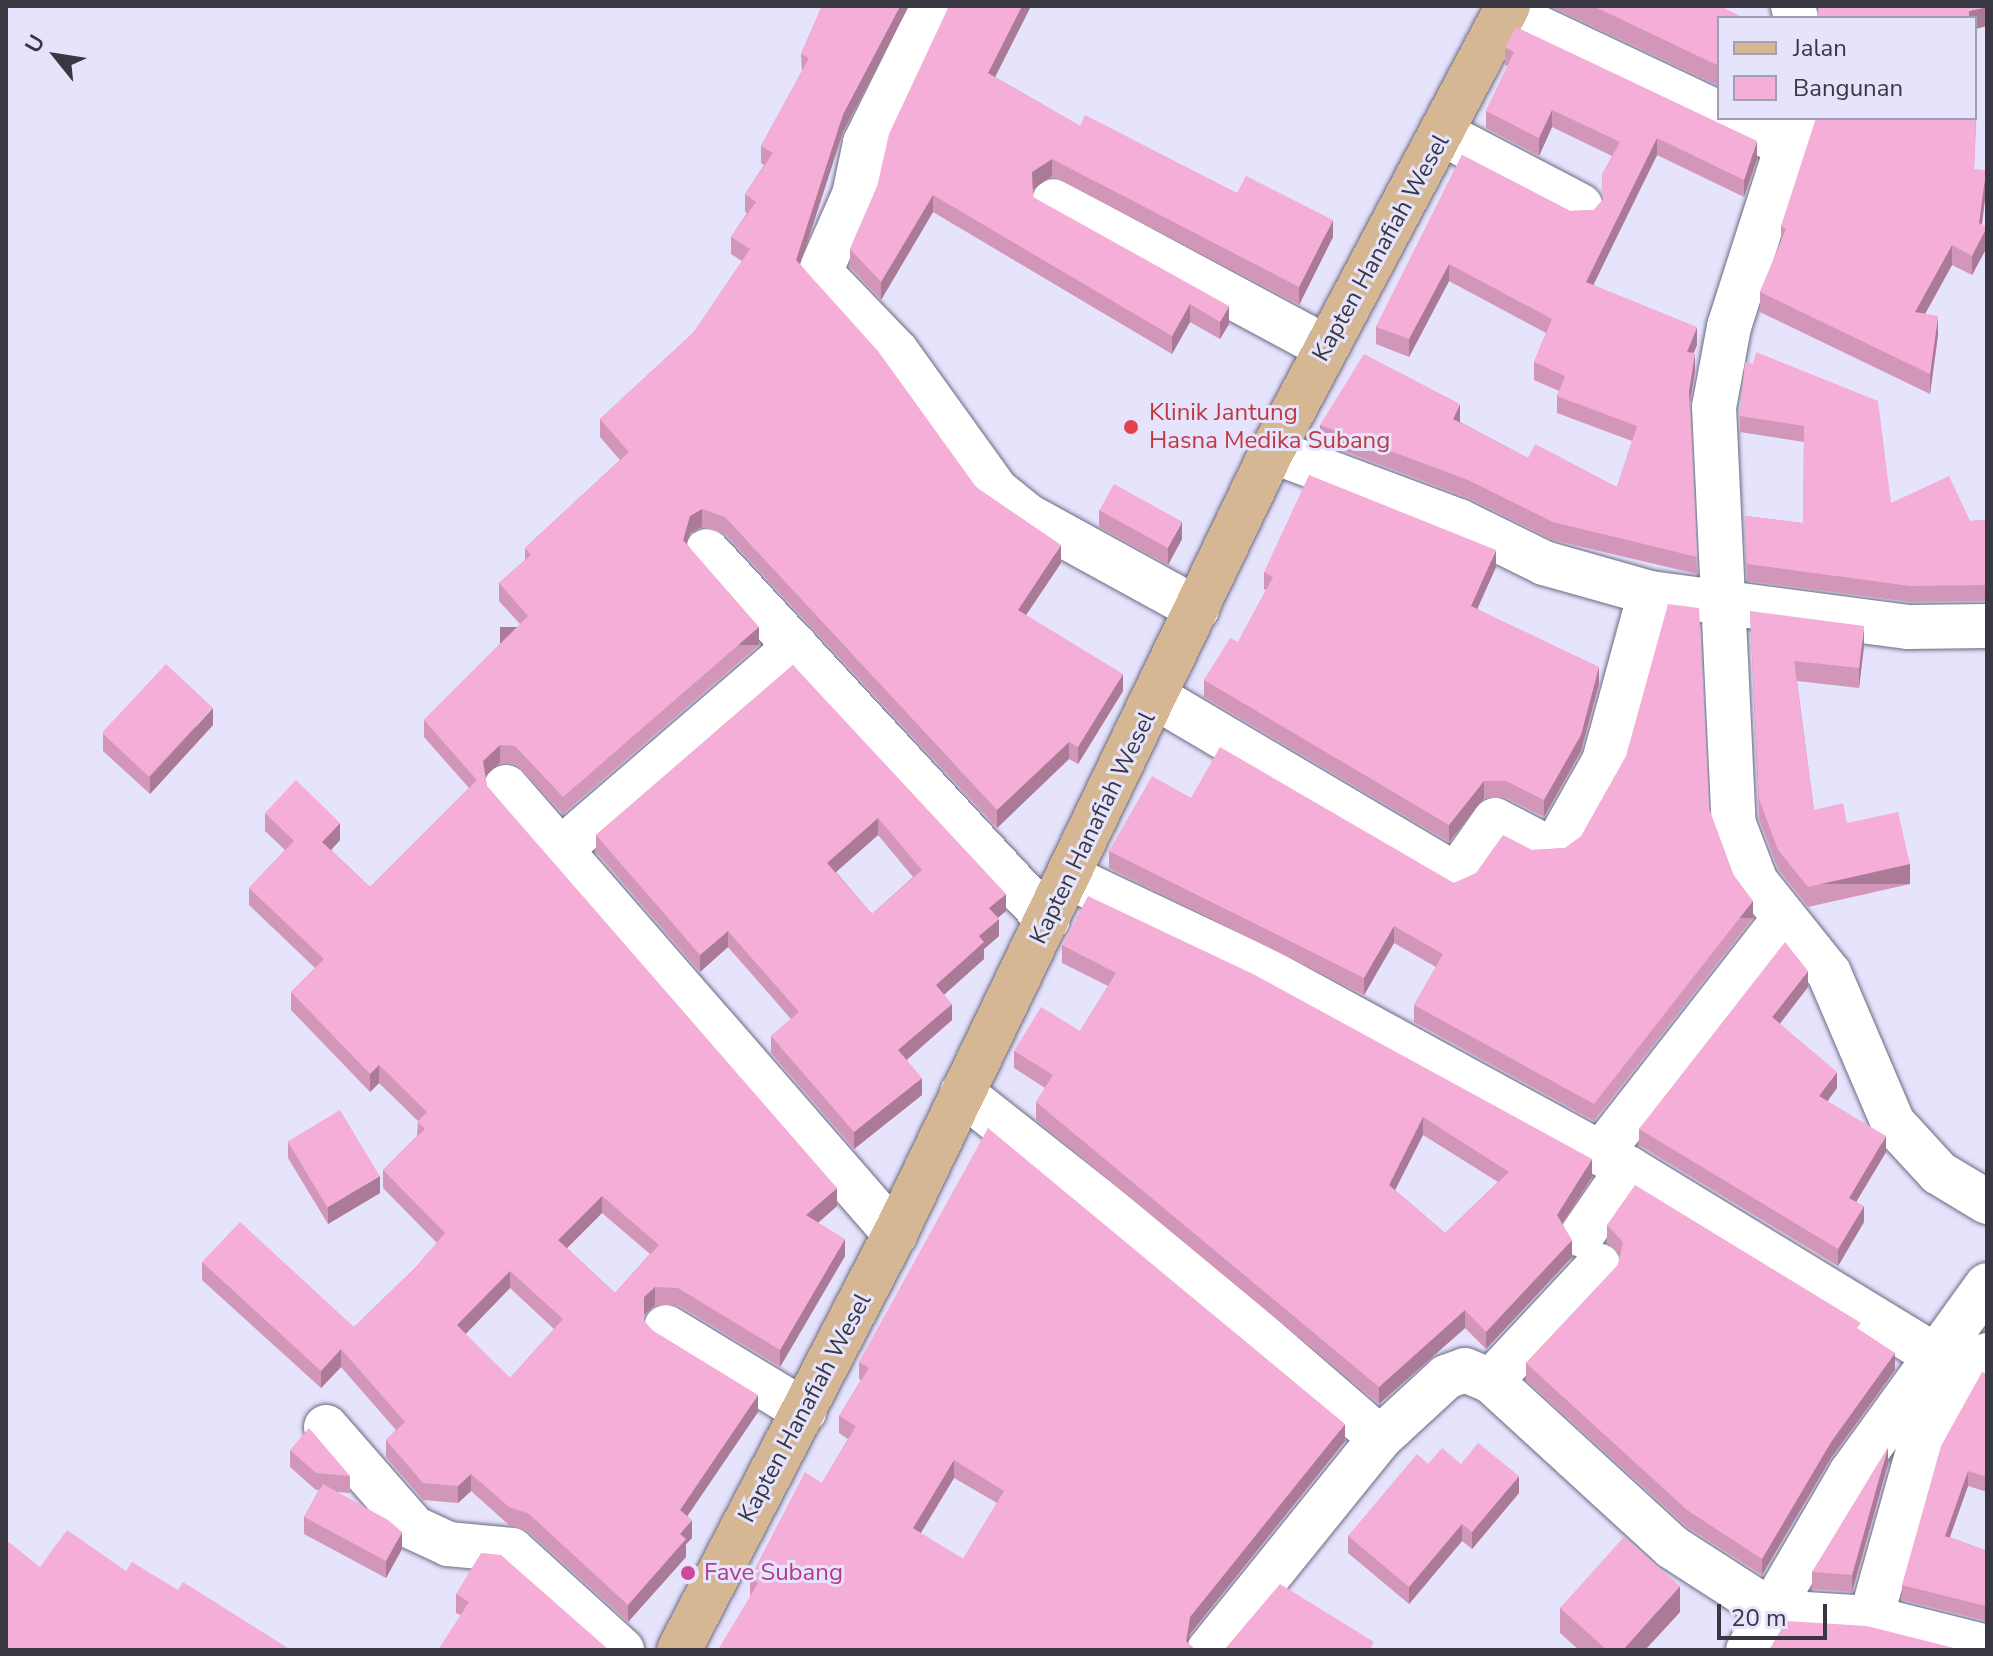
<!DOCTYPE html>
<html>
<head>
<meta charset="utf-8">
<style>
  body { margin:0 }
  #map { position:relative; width:1993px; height:1656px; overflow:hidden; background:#e6e3fd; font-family:"Nunito Sans",sans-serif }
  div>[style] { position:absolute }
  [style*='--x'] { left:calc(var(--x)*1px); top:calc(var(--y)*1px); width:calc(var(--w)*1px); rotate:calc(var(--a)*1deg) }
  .roads { filter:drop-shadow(0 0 2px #6c6980) drop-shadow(0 0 2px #6c6980) }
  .minor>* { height:44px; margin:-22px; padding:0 22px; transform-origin:22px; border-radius:22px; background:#fff }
  .major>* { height:44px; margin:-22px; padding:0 22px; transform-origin:22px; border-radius:22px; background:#d5b893 }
  .wall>* { inset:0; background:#d296b9 }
  .shaded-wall>* { inset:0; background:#ab7a96; transform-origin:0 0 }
  .building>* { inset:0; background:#f4aed7; transform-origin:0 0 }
  .dots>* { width:22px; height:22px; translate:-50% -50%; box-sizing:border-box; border:4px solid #e6e3fd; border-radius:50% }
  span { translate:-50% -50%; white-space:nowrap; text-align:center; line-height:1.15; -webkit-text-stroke:6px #e6e3fd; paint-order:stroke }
  .street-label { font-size:24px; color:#393842 }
  .health-label { font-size:24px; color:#be3a42 }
  .left { translate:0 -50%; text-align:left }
  .hotel-label { font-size:24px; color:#b23c85 }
  .frame { position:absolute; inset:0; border:8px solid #393842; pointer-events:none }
  .legend { position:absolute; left:1717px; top:16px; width:260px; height:104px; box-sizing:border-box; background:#e6e3fd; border:2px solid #a19fb2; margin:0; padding:10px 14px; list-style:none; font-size:24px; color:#393842 }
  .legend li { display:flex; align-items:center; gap:16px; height:40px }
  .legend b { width:40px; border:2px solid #a19fb2 }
  .north { position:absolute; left:16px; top:16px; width:80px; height:80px; -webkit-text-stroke:6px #e6e3fd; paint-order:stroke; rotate:300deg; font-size:22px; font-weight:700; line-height:32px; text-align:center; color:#393842 }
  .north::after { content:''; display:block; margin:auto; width:28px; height:36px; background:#393842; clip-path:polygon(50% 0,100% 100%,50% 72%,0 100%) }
  .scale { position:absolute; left:1717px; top:1604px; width:110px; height:36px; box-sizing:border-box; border:4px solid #393842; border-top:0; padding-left:10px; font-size:24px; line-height:28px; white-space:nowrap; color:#393842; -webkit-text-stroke:6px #e6e3fd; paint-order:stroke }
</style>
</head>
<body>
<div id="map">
  <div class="roads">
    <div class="minor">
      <i style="--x:933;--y:6;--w:153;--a:116.4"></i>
      <i style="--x:865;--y:143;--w:53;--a:101.9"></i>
      <i style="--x:854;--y:195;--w:84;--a:113.8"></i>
      <i style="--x:820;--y:272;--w:111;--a:46.1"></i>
      <i style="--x:897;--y:352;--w:170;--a:54.3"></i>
      <i style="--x:996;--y:490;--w:41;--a:39.1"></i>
      <i style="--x:1028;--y:516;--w:193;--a:28.8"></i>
      <i style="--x:1793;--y:6;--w:12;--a:76"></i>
      <i style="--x:1505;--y:12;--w:237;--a:25.3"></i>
      <i style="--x:1729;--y:118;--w:65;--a:25.4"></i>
      <i style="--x:1796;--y:118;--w:219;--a:107.8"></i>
      <i style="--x:1729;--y:327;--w:81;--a:100.6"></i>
      <i style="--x:1714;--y:407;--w:417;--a:87.3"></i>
      <i style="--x:1734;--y:824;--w:62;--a:69.2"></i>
      <i style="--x:1756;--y:882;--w:117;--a:51.3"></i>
      <i style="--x:1829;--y:973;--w:163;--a:66.9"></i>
      <i style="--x:1893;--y:1123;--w:68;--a:47.4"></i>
      <i style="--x:1939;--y:1173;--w:56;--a:31.1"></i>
      <i style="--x:1445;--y:135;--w:153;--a:27.6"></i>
      <i style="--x:1054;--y:201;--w:308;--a:28.3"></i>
      <i style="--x:1272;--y:451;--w:200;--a:20.5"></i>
      <i style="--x:1459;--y:521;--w:95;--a:26.3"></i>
      <i style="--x:1544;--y:563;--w:110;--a:15.8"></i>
      <i style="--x:1650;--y:593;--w:261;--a:7.5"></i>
      <i style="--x:1909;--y:627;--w:78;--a:-0.7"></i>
      <i style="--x:707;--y:551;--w:502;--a:47.26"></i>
      <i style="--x:1157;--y:698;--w:347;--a:30.6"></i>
      <i style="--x:1456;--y:875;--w:67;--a:-54.7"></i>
      <i style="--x:1495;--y:820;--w:54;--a:27.5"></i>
      <i style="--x:1543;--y:845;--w:16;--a:-14"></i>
      <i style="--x:1559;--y:841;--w:92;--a:-60.6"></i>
      <i style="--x:1604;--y:761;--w:174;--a:-74.7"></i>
      <i style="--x:506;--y:787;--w:593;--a:48.97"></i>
      <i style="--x:562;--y:848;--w:309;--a:-40.8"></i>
      <i style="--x:1069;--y:877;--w:218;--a:25.3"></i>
      <i style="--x:1266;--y:970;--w:413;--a:28.7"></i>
      <i style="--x:1628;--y:1168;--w:357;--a:31.4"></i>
      <i style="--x:962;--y:1093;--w:273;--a:38.2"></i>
      <i style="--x:1177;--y:1262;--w:269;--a:40.9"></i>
      <i style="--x:1601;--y:1153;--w:297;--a:-52"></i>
      <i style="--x:1582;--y:1235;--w:81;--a:-55.5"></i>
      <i style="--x:666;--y:1327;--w:162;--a:31.3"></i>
      <i style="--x:1491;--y:1381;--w:158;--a:-47"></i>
      <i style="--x:326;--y:1427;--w:134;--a:48.9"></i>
      <i style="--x:414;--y:1528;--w:38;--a:25"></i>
      <i style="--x:448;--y:1544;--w:64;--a:5.4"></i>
      <i style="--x:512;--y:1550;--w:149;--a:42.3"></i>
      <i style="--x:1871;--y:1618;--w:173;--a:-74.3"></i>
      <i style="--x:1918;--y:1451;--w:99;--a:-61.1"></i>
      <i style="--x:1966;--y:1364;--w:23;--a:-23"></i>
      <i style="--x:1209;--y:1650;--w:272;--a:-51.1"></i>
      <i style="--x:1380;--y:1438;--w:90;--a:-42.7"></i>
      <i style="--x:1446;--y:1377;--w:20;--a:-20"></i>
      <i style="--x:1465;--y:1370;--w:28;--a:23"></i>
      <i style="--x:1491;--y:1381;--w:246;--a:42.5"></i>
      <i style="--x:1672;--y:1547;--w:120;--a:32.8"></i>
      <i style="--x:1773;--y:1612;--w:98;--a:3.5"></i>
      <i style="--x:1871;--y:1618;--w:120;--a:14"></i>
      <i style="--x:1748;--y:1650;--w:205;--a:-59.8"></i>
      <i style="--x:1851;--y:1473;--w:232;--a:-54.1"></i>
    </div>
    <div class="major">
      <i style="--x:679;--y:1650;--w:469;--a:-62.6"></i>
      <i style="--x:895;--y:1234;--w:869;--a:-64.29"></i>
      <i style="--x:1272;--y:451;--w:504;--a:-62.06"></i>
    </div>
  </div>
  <div class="wall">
    <i style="clip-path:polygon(evenodd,822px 6px,843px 132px,800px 264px,976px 487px,1061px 563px,1026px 615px,1123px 691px,1078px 764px,1069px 759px,997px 828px,725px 534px,702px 527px,690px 533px,687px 544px,759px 645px,563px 814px,515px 764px,500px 763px,485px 776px,487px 786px,837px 1206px,818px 1223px,845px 1256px,780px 1367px,678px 1305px,655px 1305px,644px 1315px,644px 1321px,652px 1330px,758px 1412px,687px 1516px,692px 1538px,686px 1544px,686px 1557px,628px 1622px,529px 1532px,509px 1525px,471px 1491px,458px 1503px,423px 1500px,386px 1457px,386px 1440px,396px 1430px,341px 1367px,321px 1388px,202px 1280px,202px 1262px,354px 1327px,416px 1267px,437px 1243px,383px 1188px,383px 1170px,417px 1136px,418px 1121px,379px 1083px,370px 1092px,291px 1010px,291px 992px,315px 968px,249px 905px,249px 888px,285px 850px,265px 831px,265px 813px,340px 840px,331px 850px,370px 887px,469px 788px,424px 737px,424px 720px,520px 624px,499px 601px,499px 583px,525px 560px,525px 548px,620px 460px,600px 437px,600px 419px,694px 332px,742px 261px,731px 254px,731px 237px,747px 213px,745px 212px,745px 194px,764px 165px,761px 163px,761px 146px,802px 71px,801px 54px,822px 6px,602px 1213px,650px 1254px,615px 1293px,567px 1248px,602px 1213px,822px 6px,510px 1288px,554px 1329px,510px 1378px,465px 1334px,510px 1288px)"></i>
    <i style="clip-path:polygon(949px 6px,1031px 6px,995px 77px,1080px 126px,1237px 193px,1333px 237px,1299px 305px,1052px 176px,1033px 189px,1033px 197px,1229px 324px,1220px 339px,1190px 322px,1172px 354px,933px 212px,881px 300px,850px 267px,850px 249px,877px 187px)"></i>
    <i style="clip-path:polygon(1554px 6px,1720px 6px,1719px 86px,1554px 8px)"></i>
    <i style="clip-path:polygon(1505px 47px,1757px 159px,1744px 197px,1657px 155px,1593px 285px,1697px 345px,1693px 353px,1695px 371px,1690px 404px,1697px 574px,1553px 540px,1468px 498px,1320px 442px,1320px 425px,1460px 422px,1528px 458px,1617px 487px,1632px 441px,1557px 413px,1557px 396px,1559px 391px,1534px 380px,1534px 362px,1546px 333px,1449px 281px,1409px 357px,1376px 344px,1376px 327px,1462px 155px,1570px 211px,1594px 210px,1603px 200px,1602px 175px,1612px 156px,1552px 127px,1539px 156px,1486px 128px,1486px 111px,1508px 66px,1505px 65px)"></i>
    <i style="clip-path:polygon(1977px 103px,1974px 169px,1986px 190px,1982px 225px,1987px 247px,1972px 275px,1952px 265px,1925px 314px,1938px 335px,1930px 394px,1760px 312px,1760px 292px,1781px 242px,1781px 226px)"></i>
    <i style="clip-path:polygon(1745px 362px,1891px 503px,1970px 521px,1987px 520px,1987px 601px,1910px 602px,1747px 581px,1745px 516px,1803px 523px,1804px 442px,1740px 432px,1740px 416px)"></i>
    <i style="clip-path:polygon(1099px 510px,1182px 539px,1168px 565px,1099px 527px)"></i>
    <i style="clip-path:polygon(1496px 567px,1477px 609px,1599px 684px,1581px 751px,1544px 817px,1506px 798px,1484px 798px,1449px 842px,1204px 697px,1204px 680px,1238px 642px,1266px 590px,1264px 589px,1264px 572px)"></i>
    <i style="clip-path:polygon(1750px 611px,1864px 646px,1859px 688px,1797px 681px,1814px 810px,1847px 823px,1910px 884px,1808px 907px,1778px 869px,1759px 819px)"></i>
    <i style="clip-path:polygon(evenodd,793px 665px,1006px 911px,998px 918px,999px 936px,984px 949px,984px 959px,944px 994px,952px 1020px,907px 1060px,922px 1095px,854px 1149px,771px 1053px,771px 1036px,791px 1019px,728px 947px,700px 972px,596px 852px,596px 835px,793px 665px,878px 835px,913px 877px,872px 914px,836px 872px,878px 835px)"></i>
    <i style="clip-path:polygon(213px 725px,150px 794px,103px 751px,103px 734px)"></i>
    <i style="clip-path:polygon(1191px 798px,1454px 883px,1532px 850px,1565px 848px,1709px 809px,1733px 874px,1753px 918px,1594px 1121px,1414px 1022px,1414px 1005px,1436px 967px,1394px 943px,1364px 995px,1109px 868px,1109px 851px)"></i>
    <i style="clip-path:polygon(evenodd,1062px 945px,1592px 1177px,1563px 1224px,1572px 1257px,1486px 1349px,1465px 1328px,1379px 1404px,1036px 1120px,1036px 1102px,1045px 1088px,1014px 1068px,1014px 1051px,1080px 1031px,1108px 986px,1062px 963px,1062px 945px,1423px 1135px,1498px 1182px,1445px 1233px,1395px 1190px,1423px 1135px)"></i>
    <i style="clip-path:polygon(1808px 987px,1779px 1024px,1837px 1088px,1827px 1101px,1886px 1152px,1856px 1202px,1864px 1222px,1838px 1266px,1639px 1145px,1639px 1129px)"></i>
    <i style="clip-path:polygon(288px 1141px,380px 1193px,328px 1224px,288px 1158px)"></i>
    <i style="clip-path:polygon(1607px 1225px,1861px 1331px,1895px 1370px,1831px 1458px,1762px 1575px,1687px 1527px,1526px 1380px,1526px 1363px,1618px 1265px,1620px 1255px,1607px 1242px)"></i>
    <i style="clip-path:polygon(evenodd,859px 1362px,1345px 1441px,1190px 1634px,1188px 1643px,750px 1596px,750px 1578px,822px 1483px,848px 1439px,839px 1433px,839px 1416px,861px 1380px,859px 1379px,859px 1362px,954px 1478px,997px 1503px,963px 1559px,920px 1533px,954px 1478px)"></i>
    <i style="clip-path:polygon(1987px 1374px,1987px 1492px,1968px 1486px,1949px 1537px,1987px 1551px,1986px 1621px,1902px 1600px,1902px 1585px)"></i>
    <i style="clip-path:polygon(290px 1450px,350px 1476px,350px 1493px,337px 1492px,402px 1549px,386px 1578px,304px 1534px,304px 1517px,319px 1490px,316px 1490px,290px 1467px)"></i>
    <i style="clip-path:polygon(1428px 1464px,1461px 1464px,1519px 1493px,1472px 1549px,1462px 1541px,1409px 1604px,1348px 1553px,1348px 1536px)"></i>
    <i style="clip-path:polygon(1888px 1464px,1852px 1592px,1812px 1589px,1812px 1572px)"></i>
    <i style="clip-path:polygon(456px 1594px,609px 1650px,460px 1615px,456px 1613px)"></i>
    <i style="clip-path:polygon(1560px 1608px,1680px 1612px,1645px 1650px,1579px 1650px,1560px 1633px)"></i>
  </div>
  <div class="shaded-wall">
    <i style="clip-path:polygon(900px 6px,909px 6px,843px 132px,796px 277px,796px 260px,843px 114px)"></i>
    <i style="clip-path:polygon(1022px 6px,1031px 6px,988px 91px,988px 73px)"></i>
    <i style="clip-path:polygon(1987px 7px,1987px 26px,1975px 29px,1975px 18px,1969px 18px,1969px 11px)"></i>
    <i style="clip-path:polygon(1552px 110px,1552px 127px,1539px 156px,1539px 138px)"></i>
    <i style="clip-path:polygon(1657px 138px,1657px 155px,1586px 300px,1586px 282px)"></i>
    <i style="clip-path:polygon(1757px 141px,1757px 159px,1744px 197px,1744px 180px)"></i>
    <i style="clip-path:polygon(1052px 159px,1052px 176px,1032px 190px,1032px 172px)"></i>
    <i style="clip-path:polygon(1986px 170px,1986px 190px,1980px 240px,1987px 227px,1987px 247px,1972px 275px,1972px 256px,1979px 223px)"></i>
    <i style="clip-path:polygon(933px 195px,933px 212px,881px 300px,881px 282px)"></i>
    <i style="clip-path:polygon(1333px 220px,1333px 237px,1299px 305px,1299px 287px)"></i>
    <i style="clip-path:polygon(1952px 245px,1952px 265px,1915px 332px,1915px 312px)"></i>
    <i style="clip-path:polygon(1449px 264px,1449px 281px,1409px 357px,1409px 339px)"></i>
    <i style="clip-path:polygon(1190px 304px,1190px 322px,1172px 354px,1172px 336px)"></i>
    <i style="clip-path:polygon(1229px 306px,1229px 324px,1220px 339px,1220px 322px)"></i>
    <i style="clip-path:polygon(1938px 316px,1938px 335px,1930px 394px,1930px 374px)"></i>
    <i style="clip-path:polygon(1697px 327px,1697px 345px,1687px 370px,1687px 352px)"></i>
    <i style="clip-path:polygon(1695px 353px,1695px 371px,1689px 408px,1689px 391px)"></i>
    <i style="clip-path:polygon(1460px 404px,1460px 422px,1453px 436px,1453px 419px)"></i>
    <i style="clip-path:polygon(702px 509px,702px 527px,690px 533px,683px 557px,683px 540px,690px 516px)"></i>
    <i style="clip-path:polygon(1182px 522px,1182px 539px,1168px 565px,1168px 548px)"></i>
    <i style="clip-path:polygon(1061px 545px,1061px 563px,1018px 627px,1018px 610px)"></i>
    <i style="clip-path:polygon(1496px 550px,1496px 567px,1471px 623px,1471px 606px)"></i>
    <i style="clip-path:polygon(1864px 626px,1864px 646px,1859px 688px,1859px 668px)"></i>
    <i style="left:759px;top:627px;width:18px;height:259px;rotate:90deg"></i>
    <i style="clip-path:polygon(1599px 667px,1599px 684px,1581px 751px,1544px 817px,1544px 800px)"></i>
    <i style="clip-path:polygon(1123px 674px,1123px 691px,1078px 764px,1078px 747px)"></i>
    <i style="clip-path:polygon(213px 708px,213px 725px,150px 794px,150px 777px)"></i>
    <i style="clip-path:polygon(1069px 742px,1069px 759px,997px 828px,997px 810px)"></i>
    <i style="clip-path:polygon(500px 745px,500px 763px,483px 778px,483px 761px)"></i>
    <i style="clip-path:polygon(1484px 781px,1484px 798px,1449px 842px,1449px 825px)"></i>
    <i style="clip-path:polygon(878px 818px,878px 835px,827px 880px,827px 863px)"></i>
    <i style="clip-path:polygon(340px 823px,340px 840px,322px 860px,322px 842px)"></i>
    <i style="left:1910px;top:864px;width:20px;height:105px;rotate:90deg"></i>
    <i style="clip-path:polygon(1006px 894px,1006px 911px,989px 925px,989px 908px)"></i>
    <i style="left:1753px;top:901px;width:17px;height:258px;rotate:90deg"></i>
    <i style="clip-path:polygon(999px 919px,999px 936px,984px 949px,984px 959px,936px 1002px,936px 985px,979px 936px)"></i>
    <i style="clip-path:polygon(1394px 926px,1394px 943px,1364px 995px,1364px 978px)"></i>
    <i style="clip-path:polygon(728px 931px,728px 947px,700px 972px,700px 955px)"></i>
    <i style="clip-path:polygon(1808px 971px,1808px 987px,1772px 1034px,1772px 1017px)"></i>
    <i style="clip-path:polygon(952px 1004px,952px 1020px,898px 1067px,898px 1050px)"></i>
    <i style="clip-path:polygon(379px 1065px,379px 1083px,370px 1092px,370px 1074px)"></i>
    <i style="clip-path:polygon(1837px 1072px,1837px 1088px,1819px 1113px,1819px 1096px)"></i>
    <i style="clip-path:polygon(922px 1078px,922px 1095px,854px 1149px,854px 1132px)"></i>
    <i style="clip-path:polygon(1423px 1117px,1423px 1135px,1389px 1202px,1389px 1185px)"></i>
    <i style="clip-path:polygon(1886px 1136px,1886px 1152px,1849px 1214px,1849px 1198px)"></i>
    <i style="clip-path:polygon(1592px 1159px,1592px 1177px,1557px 1232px,1557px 1215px)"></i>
    <i style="clip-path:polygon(380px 1176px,380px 1193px,328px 1224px,328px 1207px)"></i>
    <i style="clip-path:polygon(837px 1188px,837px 1206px,806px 1233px,806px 1215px)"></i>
    <i style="clip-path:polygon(602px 1196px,602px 1213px,558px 1257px,558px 1240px)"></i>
    <i style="clip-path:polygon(1864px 1206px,1864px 1222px,1838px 1266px,1838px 1249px)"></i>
    <i style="clip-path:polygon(845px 1239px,845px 1256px,780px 1367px,780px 1350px)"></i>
    <i style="clip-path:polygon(1572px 1240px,1572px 1257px,1486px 1349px,1486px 1332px)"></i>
    <i style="clip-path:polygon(510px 1271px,510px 1288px,457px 1343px,457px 1325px)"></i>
    <i style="clip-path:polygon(655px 1287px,655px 1305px,644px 1315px,644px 1297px)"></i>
    <i style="clip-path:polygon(1465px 1310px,1465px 1328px,1379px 1404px,1379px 1387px)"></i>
    <i style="clip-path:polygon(341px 1349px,341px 1367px,321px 1388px,321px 1371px)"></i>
    <i style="clip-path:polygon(1895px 1353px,1895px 1370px,1831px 1458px,1762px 1575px,1762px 1559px,1831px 1442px)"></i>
    <i style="clip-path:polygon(758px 1395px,758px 1412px,680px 1527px,680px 1510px)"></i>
    <i style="clip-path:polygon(1345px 1424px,1345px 1441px,1190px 1634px,1187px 1650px,1186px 1641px,1190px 1617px)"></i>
    <i style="clip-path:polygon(1888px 1447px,1888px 1464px,1852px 1592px,1852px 1575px)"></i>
    <i style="clip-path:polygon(954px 1460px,954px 1478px,913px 1546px,913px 1528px)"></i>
    <i style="clip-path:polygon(1968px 1471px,1968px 1486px,1945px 1551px,1945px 1536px)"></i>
    <i style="clip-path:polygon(471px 1474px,471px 1491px,458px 1503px,458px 1486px)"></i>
    <i style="clip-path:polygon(1519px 1476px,1519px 1493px,1472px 1549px,1472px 1532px)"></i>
    <i style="clip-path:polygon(692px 1520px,692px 1538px,686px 1544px,686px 1557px,628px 1622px,628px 1605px,680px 1534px)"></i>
    <i style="clip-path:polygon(1462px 1524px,1462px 1541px,1409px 1604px,1409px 1587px)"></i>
    <i style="clip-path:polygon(402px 1532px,402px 1549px,386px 1578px,386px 1561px)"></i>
    <i style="clip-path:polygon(1680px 1586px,1680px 1612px,1645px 1650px,1623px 1650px)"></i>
  </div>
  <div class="building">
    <i style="clip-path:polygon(evenodd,822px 6px,900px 6px,843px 114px,796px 260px,878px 351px,976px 487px,1061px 545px,1018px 610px,1123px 674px,1078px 747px,1069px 742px,997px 810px,725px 517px,702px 509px,690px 516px,683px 540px,759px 627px,563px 797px,515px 746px,500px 745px,483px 761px,487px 786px,837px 1188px,806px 1215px,845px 1239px,780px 1350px,678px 1288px,655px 1287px,644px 1297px,644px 1321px,652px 1330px,758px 1395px,680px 1510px,692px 1520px,680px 1534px,686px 1539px,628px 1605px,529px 1514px,509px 1507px,471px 1474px,458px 1486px,423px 1483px,386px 1440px,405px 1422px,341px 1349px,321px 1371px,202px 1262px,240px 1222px,354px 1327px,416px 1267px,445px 1233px,383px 1170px,425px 1129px,417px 1122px,427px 1112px,379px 1065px,370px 1074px,291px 992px,324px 959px,249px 888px,294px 841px,265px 813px,296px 780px,340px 823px,322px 842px,370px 887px,477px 780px,424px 720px,528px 616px,499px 583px,531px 555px,525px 548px,629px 452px,600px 419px,694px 332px,750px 249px,731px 237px,756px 202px,745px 194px,773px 153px,761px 146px,809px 58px,801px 54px,822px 6px,602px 1196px,659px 1245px,615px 1293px,558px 1240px,602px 1196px,822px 6px,510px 1271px,563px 1319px,510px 1378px,457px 1325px,510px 1271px)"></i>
    <i style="clip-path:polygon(949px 6px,1022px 6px,988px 73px,1080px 126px,1085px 115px,1237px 193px,1246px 176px,1333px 220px,1299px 287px,1052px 159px,1032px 172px,1033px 197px,1229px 306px,1220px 322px,1190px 304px,1172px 336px,933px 195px,881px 282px,850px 249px,877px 187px,889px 134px)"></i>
    <i style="clip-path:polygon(1593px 6px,1720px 6px,1744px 18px,1719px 18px,1719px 66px)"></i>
    <i style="clip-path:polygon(1820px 6px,1987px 6px,1987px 7px,1969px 11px,1969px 18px,1816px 18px)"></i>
    <i style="clip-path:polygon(1516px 27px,1757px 141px,1744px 180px,1657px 138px,1586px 282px,1697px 327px,1687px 352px,1695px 353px,1689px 391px,1697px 557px,1553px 522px,1468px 480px,1320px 425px,1364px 354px,1460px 404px,1453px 419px,1528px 458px,1535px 444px,1617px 487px,1637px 426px,1557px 396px,1565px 376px,1534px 362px,1552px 319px,1449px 264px,1409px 339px,1376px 327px,1462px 155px,1570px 211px,1594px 210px,1603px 199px,1602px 175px,1620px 142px,1552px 110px,1539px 138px,1486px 111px,1514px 52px,1505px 47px)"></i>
    <i style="clip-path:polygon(1975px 69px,1977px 83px,1974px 169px,1986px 170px,1979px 223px,1987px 227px,1972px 256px,1952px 245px,1915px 312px,1938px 316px,1930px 374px,1760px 292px,1786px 229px,1781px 226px,1816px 118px,1975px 118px)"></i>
    <i style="clip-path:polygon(1756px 352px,1878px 401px,1891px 503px,1949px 476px,1970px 521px,1987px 520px,1987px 585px,1910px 586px,1747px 564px,1745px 516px,1803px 523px,1804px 426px,1740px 416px,1745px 362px,1753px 364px)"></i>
    <i style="clip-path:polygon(1309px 475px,1496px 550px,1471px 606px,1599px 667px,1581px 735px,1544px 800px,1506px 781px,1484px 781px,1449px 825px,1204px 680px,1230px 638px,1238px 642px,1273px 577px,1264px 572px)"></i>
    <i style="left:1114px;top:484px;width:78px;height:30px;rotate:29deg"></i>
    <i style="clip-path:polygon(1668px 604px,1699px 608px,1709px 809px,1733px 874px,1753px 901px,1594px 1104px,1414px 1005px,1443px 954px,1394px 926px,1364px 978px,1109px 851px,1152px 776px,1191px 798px,1220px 747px,1454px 883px,1476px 873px,1503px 835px,1532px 850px,1565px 848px,1581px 836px,1626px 756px)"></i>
    <i style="clip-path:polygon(1750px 611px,1864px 626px,1859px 668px,1794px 661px,1814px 810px,1843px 803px,1847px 823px,1898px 812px,1910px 864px,1808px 887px,1778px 850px,1759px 799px)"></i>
    <i style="left:166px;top:664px;width:64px;height:94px;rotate:43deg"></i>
    <i style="clip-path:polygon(evenodd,793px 665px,1006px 894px,989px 908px,999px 919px,979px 936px,984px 942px,936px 985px,952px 1004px,898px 1050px,922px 1078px,854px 1132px,771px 1036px,799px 1012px,728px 931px,700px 955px,596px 835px,793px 665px,878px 818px,922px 870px,872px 914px,827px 863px,878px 818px)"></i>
    <i style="clip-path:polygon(evenodd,1088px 896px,1255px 975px,1592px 1159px,1557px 1215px,1572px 1240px,1486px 1332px,1465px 1310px,1379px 1387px,1036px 1102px,1053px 1075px,1014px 1051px,1041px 1007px,1080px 1031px,1116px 973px,1062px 945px,1088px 896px,1423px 1117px,1509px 1172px,1445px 1233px,1389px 1185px,1423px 1117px)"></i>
    <i style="clip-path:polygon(1785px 942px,1808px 971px,1772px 1017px,1837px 1072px,1819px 1096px,1886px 1136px,1849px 1198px,1864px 1206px,1838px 1249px,1639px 1129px)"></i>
    <i style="left:340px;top:1110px;width:77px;height:61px;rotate:59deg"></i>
    <i style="clip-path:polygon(evenodd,988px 1128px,1345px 1424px,1190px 1617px,1186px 1641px,1196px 1650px,718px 1650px,758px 1583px,750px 1578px,805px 1472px,822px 1483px,856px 1426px,839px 1416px,869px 1368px,859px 1362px,988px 1128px,954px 1460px,1004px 1491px,963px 1559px,913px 1528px,954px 1460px)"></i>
    <i style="clip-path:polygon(1635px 1185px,1861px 1323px,1857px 1328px,1895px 1353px,1831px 1442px,1762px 1559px,1687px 1510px,1526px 1363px,1618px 1265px,1623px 1242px,1607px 1225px)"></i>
    <i style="clip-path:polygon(1982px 1372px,1987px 1374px,1987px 1477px,1968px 1471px,1945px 1536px,1987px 1551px,1986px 1606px,1902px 1585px,1941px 1446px)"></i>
    <i style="clip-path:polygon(309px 1428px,350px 1476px,316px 1473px,290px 1450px)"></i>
    <i style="clip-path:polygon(1478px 1443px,1519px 1476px,1472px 1532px,1462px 1524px,1409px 1587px,1348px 1536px,1417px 1454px,1428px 1464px,1442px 1448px,1461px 1464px)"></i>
    <i style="clip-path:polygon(1888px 1447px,1852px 1575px,1812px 1572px)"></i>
    <i style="clip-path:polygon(323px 1484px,388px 1520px,402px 1532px,386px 1561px,304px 1517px)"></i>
    <i style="clip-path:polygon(67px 1530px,126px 1571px,132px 1562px,178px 1590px,183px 1582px,291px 1650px,6px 1650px,6px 1540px,40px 1567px)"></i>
    <i style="clip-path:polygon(1624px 1537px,1680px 1586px,1623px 1650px,1607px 1650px,1560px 1608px)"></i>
    <i style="clip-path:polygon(481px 1553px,501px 1555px,609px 1650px,438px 1650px,469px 1602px,456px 1594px)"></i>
    <i style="clip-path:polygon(1280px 1584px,1374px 1642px,1370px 1650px,1324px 1650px,1320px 1648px,1319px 1650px,1272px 1650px,1270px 1649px,1269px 1650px,1224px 1650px)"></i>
    <i style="clip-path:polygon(1786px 1621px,1867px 1626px,1962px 1650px,1769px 1650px)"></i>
  </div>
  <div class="dots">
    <i style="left:1131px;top:427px;background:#e0444e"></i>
    <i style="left:688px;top:1573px;background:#d1479c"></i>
  </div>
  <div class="street-label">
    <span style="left:1381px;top:248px;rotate:-61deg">Kapten Hanafiah Wesel</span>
    <span style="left:1093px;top:828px;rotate:-64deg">Kapten Hanafiah Wesel</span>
    <span style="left:805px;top:1408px;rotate:-62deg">Kapten Hanafiah Wesel</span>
  </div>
  <div class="health-label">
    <span class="left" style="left:1149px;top:427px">Klinik Jantung<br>Hasna Medika Subang</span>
  </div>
  <div class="hotel-label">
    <span class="left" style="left:704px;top:1573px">Fave Subang</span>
  </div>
  <div class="frame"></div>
  <ul class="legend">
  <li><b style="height:10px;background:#d5b893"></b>Jalan</li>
  <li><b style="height:22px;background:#f4aed7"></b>Bangunan</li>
  </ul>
  <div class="north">U</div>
  <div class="scale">20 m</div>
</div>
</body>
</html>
